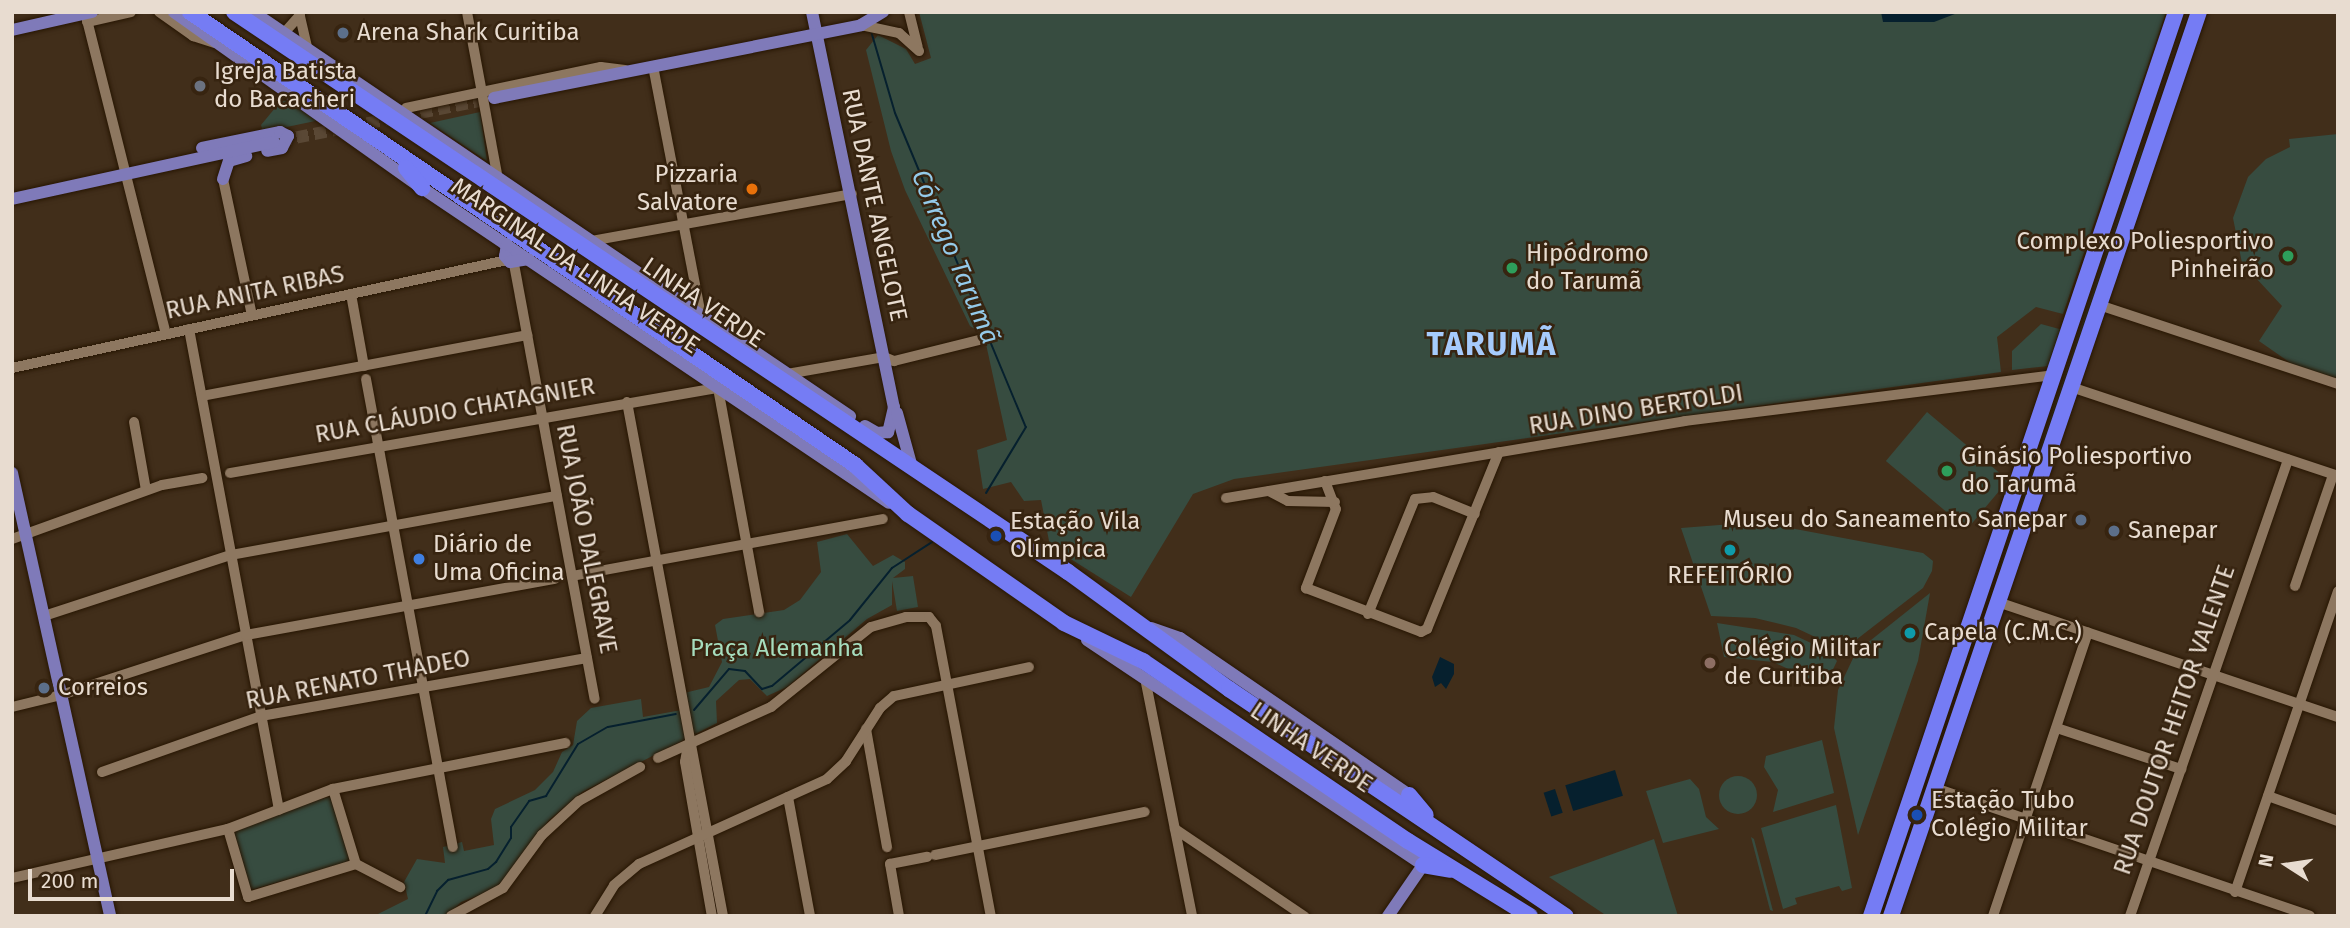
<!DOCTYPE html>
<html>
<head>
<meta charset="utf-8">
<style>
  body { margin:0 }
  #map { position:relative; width:2350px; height:928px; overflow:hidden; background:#412e1a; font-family:"Fira Sans",sans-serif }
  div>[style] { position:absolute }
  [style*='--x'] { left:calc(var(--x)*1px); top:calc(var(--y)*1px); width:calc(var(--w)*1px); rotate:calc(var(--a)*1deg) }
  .green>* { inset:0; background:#374c40; transform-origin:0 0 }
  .round { border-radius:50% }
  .water>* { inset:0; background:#06202e; transform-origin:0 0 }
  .stream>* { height:2px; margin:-1px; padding:0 1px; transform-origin:1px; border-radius:1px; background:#06202e }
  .major-tunnel>* { height:12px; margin-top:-6px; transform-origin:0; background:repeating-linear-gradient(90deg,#5a4835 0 12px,transparent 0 18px) }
  .roads { filter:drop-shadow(0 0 2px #271603) drop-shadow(0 0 2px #271603) }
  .minor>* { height:10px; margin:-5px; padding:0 5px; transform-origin:5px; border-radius:5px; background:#8d7760 }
  .major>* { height:12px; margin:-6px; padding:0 6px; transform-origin:6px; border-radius:6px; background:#7f7ab9 }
  .highway>* { height:16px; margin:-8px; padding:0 8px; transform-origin:8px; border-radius:8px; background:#757cf4 }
  .dots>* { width:19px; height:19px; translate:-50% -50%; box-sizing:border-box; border:4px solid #372410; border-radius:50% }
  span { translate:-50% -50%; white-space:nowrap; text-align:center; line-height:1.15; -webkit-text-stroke:5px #372410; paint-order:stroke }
  .poi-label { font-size:24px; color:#e8dcd0 }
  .left { translate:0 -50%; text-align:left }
  .right { translate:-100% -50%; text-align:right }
  .street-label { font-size:24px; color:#e8dcd0 }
  .park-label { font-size:24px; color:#a6ddbe }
  .water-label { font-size:26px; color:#94cae9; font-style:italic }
  .district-label { font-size:32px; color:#a6cbfc; font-weight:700; letter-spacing:2px }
  .frame { position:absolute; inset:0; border:14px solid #e8dcd0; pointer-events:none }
  .north { position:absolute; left:2252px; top:830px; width:70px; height:70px; -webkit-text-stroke:5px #372410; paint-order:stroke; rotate:282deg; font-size:19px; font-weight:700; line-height:28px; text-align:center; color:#e8dcd0 }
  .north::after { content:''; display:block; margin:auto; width:24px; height:32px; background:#e8dcd0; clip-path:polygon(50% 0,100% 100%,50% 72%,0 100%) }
  .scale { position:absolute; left:28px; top:869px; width:206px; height:32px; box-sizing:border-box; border:4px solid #e8dcd0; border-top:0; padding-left:9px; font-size:21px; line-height:24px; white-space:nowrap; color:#e8dcd0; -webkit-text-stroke:5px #372410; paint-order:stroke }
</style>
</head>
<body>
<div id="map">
  <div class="green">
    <i style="clip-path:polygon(919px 12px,2166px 12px,2063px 314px,2036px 307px,1997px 337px,2001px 372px,1234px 479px,1193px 494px,1131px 597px,1050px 546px,1041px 500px,1024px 501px,1011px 482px,983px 489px,977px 450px,1007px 440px,984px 335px,970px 326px,905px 190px,891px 151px,866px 50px,878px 35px,906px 49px,915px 64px,931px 58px)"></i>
    <i style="clip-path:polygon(288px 100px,320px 120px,263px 132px,261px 125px,280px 102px)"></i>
    <i style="clip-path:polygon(480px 112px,487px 161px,430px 123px)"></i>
    <i style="clip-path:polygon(2338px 134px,2338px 379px,2292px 364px,2259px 341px,2282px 306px,2242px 263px,2233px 218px,2248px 177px,2266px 159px,2290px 147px,2289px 139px)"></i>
    <i style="clip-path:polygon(2141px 150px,2147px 152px,2004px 569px,2000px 567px)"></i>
    <i style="clip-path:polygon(2041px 324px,2063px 330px,2049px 366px,2012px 370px,2012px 351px)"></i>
    <i style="left:1927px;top:412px;width:106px;height:64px;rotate:40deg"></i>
    <i style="clip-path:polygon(1758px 522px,1923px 553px,1933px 561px,1932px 571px,1923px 588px,1843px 650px,1796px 628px,1755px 618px,1711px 616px,1681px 528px)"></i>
    <i style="clip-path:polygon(847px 534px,873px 566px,893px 555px,905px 562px,905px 569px,893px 578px,913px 576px,918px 607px,897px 611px,892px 581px,892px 605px,867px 619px,787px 687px,767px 696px,750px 679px,739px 680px,716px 701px,717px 723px,582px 792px,548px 821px,510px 875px,491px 891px,461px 902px,447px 916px,374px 916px,408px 899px,404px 882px,417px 859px,445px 863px,443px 847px,462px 842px,464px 851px,494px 845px,491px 819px,495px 809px,535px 790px,553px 772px,562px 752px,573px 745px,577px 721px,591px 708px,641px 699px,643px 717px,687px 709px,684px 693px,709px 687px,722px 662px,715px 625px,723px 619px,784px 610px,800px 600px,821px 572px,817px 542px)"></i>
    <i style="clip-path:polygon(1930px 593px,1918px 661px,1858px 835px,1834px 728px,1838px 690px,1856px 652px)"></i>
    <i style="clip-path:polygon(1717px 623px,1794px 635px,1828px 651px,1837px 661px,1825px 686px,1773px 662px,1724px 657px)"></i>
    <i style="clip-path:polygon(1822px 740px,1834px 793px,1773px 812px,1778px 790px,1764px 767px,1766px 756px)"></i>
    <i class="round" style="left:1719px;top:776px;width:38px;height:38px"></i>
    <i style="clip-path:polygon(1690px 779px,1699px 789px,1706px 817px,1719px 829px,1663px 843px,1646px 791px)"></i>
    <i style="left:332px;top:796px;width:68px;height:105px;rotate:74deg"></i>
    <i style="clip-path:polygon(1836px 805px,1852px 888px,1842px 891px,1839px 886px,1795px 898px,1797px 904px,1783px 909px,1761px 828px)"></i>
    <i style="clip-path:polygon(1751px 837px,1754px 839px,1773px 911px,1770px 910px)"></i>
    <i style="clip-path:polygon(1654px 839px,1678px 916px,1607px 916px,1549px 877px)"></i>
  </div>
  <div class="water">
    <i style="clip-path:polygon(1881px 12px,1960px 12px,1934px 22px,1883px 22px)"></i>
    <i style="clip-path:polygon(1440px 657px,1454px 664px,1454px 674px,1446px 689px,1441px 683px,1435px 687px,1432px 677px)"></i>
    <i style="left:1615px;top:770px;width:27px;height:52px;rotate:73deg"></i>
    <i style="left:1555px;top:789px;width:25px;height:12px;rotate:72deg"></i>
  </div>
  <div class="stream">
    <i style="--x:871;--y:31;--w:85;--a:73.7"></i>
    <i style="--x:895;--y:113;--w:340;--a:67.4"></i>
    <i style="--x:1026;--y:427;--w:77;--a:121.2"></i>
    <i style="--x:694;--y:710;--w:54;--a:-49.5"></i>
    <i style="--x:729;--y:669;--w:16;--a:7"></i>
    <i style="--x:745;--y:671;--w:25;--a:47"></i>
    <i style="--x:762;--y:689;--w:10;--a:-17"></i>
    <i style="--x:772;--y:686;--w:102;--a:-40.2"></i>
    <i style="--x:850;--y:620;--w:67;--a:-51.1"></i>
    <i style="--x:892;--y:568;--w:48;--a:-33"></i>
    <i style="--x:425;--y:916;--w:28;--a:-64"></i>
    <i style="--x:437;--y:891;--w:16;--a:-45"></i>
    <i style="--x:448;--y:880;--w:41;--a:-15.4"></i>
    <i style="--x:488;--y:869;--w:11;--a:-41"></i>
    <i style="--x:496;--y:862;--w:28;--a:-58"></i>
    <i style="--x:511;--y:838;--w:11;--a:-90"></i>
    <i style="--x:511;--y:827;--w:32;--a:-55"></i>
    <i style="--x:529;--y:801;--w:18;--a:-16"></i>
    <i style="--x:546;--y:796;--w:61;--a:-58.4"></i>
    <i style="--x:578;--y:744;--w:34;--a:-30"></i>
    <i style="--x:608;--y:727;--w:69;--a:-10.8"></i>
  </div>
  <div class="major-tunnel">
    <i style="--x:279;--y:141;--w:219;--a:-11.3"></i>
  </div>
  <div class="roads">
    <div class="minor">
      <i style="--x:85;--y:12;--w:332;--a:75.9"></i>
      <i style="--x:159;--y:12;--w:42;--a:35.2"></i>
      <i style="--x:193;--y:36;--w:22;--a:18"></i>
      <i style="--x:299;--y:12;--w:37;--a:77"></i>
      <i style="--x:467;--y:12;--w:171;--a:79.5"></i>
      <i style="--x:909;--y:12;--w:36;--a:76"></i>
      <i style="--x:87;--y:22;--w:45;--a:-12.8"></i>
      <i style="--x:861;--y:25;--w:39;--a:12"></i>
      <i style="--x:899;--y:33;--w:27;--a:42"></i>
      <i style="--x:284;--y:33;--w:24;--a:-48"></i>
      <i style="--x:653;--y:66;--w:254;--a:79.1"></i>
      <i style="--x:406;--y:108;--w:199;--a:-11.9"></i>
      <i style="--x:601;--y:67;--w:24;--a:7"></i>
      <i style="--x:223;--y:179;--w:139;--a:78"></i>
      <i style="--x:591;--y:241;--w:265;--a:-10.2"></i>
      <i style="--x:514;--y:264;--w:442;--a:79.5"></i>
      <i style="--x:351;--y:294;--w:73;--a:79.8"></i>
      <i style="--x:2099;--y:305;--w:252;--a:18.3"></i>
      <i style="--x:189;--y:329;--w:489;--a:79.4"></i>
      <i style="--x:12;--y:368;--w:507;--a:-12.31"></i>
      <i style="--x:787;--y:374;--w:98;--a:-9.9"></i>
      <i style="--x:884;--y:357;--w:11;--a:22"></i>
      <i style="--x:894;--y:361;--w:88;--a:-13.9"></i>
      <i style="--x:366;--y:379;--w:476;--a:79.5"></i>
      <i style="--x:2071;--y:387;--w:281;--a:18.4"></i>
      <i style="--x:202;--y:396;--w:331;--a:-10.6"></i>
      <i style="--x:627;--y:402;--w:523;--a:79.42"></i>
      <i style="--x:134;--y:422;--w:69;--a:80"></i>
      <i style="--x:230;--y:473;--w:495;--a:-9.9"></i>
      <i style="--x:718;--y:388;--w:228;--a:79.6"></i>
      <i style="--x:1325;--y:481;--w:30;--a:69"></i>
      <i style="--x:1336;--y:509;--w:85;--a:110.8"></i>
      <i style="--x:1306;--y:588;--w:123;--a:20.9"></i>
      <i style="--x:1421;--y:632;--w:7;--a:-27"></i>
      <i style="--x:1427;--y:629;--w:191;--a:-67.9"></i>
      <i style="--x:1269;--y:491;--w:21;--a:28"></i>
      <i style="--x:1288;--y:501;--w:47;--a:1.2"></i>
      <i style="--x:1226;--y:498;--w:465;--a:-9.5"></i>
      <i style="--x:1685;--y:421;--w:372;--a:-7.1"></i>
      <i style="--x:12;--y:539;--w:159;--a:-19.8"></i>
      <i style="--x:162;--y:485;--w:41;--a:-9.9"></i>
      <i style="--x:572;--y:576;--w:316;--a:-10.4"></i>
      <i style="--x:2295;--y:586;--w:117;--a:-71.1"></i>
      <i style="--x:1998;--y:602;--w:359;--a:18.7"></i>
      <i style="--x:1368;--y:614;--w:124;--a:-67.8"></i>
      <i style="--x:1415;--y:499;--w:18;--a:-6"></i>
      <i style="--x:1433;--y:497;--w:45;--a:22"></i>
      <i style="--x:44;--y:616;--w:197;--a:-18.1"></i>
      <i style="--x:231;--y:555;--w:331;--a:-10.3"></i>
      <i style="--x:1145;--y:678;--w:243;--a:78.8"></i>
      <i style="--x:12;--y:707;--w:50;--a:-13.8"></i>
      <i style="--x:61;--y:695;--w:194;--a:-18"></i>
      <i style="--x:246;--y:635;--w:314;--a:-10.3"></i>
      <i style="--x:2057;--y:728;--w:131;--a:18.3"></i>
      <i style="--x:866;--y:729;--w:120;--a:79.9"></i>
      <i style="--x:688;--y:745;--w:17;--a:100"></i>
      <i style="--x:685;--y:762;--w:156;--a:80.1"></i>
      <i style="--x:658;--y:758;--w:124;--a:-24.3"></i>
      <i style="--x:771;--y:707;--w:128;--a:-38.7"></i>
      <i style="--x:871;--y:627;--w:36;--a:-16"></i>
      <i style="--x:906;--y:617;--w:23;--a:0"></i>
      <i style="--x:929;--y:617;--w:11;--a:52"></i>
      <i style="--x:936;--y:626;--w:295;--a:79.3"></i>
      <i style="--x:102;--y:772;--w:169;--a:-19.4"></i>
      <i style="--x:261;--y:716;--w:331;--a:-10.1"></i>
      <i style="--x:1935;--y:788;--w:396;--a:18.8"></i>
      <i style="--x:333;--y:789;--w:78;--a:73"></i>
      <i style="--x:356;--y:864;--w:50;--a:27.6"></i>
      <i style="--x:2268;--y:796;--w:74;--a:19.7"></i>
      <i style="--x:788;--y:797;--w:121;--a:79.5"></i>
      <i style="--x:228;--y:829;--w:71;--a:73.6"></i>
      <i style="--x:248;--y:897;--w:113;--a:-17"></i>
      <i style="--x:1175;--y:829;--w:156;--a:34"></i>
      <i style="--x:935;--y:855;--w:214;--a:-11.6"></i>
      <i style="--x:12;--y:878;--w:221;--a:-12.8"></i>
      <i style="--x:228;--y:829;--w:112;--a:-20.9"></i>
      <i style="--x:333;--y:789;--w:237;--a:-11.2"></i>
      <i style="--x:2235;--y:892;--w:318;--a:-71.1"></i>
      <i style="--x:451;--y:916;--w:59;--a:-28.3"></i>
      <i style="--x:503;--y:888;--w:66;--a:-53.7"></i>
      <i style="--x:542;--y:835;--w:50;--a:-42.6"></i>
      <i style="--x:579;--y:801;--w:70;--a:-29.1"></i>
      <i style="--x:595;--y:916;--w:36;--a:-58"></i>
      <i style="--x:614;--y:885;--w:33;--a:-40"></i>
      <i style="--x:639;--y:864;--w:206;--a:-24.3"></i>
      <i style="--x:827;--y:779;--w:26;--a:-43"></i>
      <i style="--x:846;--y:761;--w:63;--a:-57.3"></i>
      <i style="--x:880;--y:708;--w:18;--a:-41"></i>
      <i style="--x:894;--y:696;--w:138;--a:-12.1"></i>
      <i style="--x:899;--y:916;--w:53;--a:-99.8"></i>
      <i style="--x:890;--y:864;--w:38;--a:-11"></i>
      <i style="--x:1993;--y:916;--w:299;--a:-71.5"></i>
      <i style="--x:2130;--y:916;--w:483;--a:-70.9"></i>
    </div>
    <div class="major">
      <i style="--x:174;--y:12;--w:304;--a:35.4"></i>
      <i style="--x:422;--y:188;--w:563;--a:34"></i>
      <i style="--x:253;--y:12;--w:721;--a:34.09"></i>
      <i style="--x:812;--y:12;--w:403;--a:78.3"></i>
      <i style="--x:894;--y:407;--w:26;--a:103"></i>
      <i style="--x:888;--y:432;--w:11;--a:175"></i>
      <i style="--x:877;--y:433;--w:14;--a:-150"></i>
      <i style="--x:12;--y:30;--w:82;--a:-12.7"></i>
      <i style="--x:494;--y:98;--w:374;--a:-11.2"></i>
      <i style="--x:861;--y:25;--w:26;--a:-31"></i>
      <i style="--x:202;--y:148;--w:80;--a:-11.6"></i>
      <i style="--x:280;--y:132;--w:9;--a:27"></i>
      <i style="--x:288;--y:136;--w:13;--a:117"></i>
      <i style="--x:282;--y:148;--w:15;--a:169"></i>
      <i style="--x:223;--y:179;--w:19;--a:-72"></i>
      <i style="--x:229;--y:161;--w:18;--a:-16"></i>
      <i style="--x:12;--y:199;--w:268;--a:-12.3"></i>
      <i style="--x:507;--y:244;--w:12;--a:99"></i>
      <i style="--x:505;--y:256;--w:8;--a:50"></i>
      <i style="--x:510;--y:262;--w:19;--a:-9"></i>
      <i style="--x:897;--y:413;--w:53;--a:74.6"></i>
      <i style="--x:12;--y:473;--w:454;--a:77.5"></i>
      <i style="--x:1151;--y:628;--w:31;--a:19"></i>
      <i style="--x:1180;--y:638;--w:278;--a:34.4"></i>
      <i style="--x:1087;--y:640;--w:404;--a:33.8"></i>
      <i style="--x:1423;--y:865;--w:62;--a:124.5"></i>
    </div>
    <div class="highway">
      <i style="--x:190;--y:12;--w:805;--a:34.26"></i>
      <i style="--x:855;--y:465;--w:72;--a:42.8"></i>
      <i style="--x:908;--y:514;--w:190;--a:34.9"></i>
      <i style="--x:1064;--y:623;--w:88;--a:25.7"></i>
      <i style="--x:1143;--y:661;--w:320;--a:34.2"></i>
      <i style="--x:1408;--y:841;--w:143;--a:31.6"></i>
      <i style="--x:234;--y:12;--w:1005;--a:33.88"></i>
      <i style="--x:1068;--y:572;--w:199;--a:36"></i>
      <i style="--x:1229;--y:689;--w:406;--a:34"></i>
      <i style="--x:406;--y:168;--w:26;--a:51"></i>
      <i style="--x:1409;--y:795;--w:26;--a:50"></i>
      <i style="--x:1423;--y:865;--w:28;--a:10"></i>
      <i style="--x:1871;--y:916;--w:954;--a:-71.36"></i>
      <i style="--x:1891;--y:916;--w:955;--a:-71.19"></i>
    </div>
  </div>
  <div class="dots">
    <i style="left:343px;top:33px;background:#5c6f8a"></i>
    <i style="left:200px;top:86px;background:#6b7280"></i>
    <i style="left:752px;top:189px;background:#e8710a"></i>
    <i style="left:2288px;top:256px;background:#2e9e5b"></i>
    <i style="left:1512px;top:268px;background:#2e9e5b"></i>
    <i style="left:1947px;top:471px;background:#2e9e5b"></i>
    <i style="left:2081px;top:520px;background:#5c6f8a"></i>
    <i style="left:2114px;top:531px;background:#5c6f8a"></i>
    <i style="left:996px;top:536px;background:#1a4fb4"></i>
    <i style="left:1730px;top:550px;background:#0f9aa8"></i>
    <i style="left:419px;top:559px;background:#3f7fe0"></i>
    <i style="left:1910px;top:633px;background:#0f9aa8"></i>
    <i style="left:1710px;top:663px;background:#8d6e63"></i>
    <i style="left:44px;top:688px;background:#5c6f8a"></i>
    <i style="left:1917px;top:815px;background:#1a4fb4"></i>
  </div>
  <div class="poi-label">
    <span class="left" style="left:357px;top:33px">Arena Shark Curitiba</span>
    <span class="left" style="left:214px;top:86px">Igreja Batista<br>do Bacacheri</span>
    <span class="right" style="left:738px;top:189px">Pizzaria<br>Salvatore</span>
    <span class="right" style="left:2274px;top:256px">Complexo Poliesportivo<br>Pinheirão</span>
    <span class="left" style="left:1526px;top:268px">Hipódromo<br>do Tarumã</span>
    <span class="left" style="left:1961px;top:471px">Ginásio Poliesportivo<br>do Tarumã</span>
    <span class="right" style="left:2067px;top:520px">Museu do Saneamento Sanepar</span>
    <span class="left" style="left:1010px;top:536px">Estação Vila<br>Olímpica</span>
    <span class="left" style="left:2128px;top:531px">Sanepar</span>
    <span class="left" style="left:433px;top:559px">Diário de<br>Uma Oficina</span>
    <span style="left:1730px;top:576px">REFEITÓRIO</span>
    <span class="left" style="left:1924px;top:633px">Capela (C.M.C.)</span>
    <span class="left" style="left:1724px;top:663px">Colégio Militar<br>de Curitiba</span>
    <span class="left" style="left:58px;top:688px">Correios</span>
    <span class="left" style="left:1931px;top:815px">Estação Tubo<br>Colégio Militar</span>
  </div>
  <div class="street-label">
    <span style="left:874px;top:205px;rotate:78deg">RUA DANTE ANGELOTE</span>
    <span style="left:575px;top:266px;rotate:34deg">MARGINAL DA LINHA VERDE</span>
    <span style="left:255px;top:293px;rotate:-12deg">RUA ANITA RIBAS</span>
    <span style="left:703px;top:303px;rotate:34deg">LINHA VERDE</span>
    <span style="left:1636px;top:410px;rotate:-9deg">RUA DINO BERTOLDI</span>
    <span style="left:455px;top:411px;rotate:-10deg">RUA CLÁUDIO CHATAGNIER</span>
    <span style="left:586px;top:539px;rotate:79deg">RUA JOÃO DALEGRAVE</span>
    <span style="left:358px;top:680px;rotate:-11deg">RUA RENATO THADEO</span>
    <span style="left:2175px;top:720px;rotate:-71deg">RUA DOUTOR HEITOR VALENTE</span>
    <span style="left:1311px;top:748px;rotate:34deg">LINHA VERDE</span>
  </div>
  <div class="park-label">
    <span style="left:777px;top:649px">Praça Alemanha</span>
  </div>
  <div class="water-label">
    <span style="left:955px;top:257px;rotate:67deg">Córrego Tarumã</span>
  </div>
  <div class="district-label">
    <span style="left:1492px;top:344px">TARUMÃ</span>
  </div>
  <div class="frame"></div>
  <div class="north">N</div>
  <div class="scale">200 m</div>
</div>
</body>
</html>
